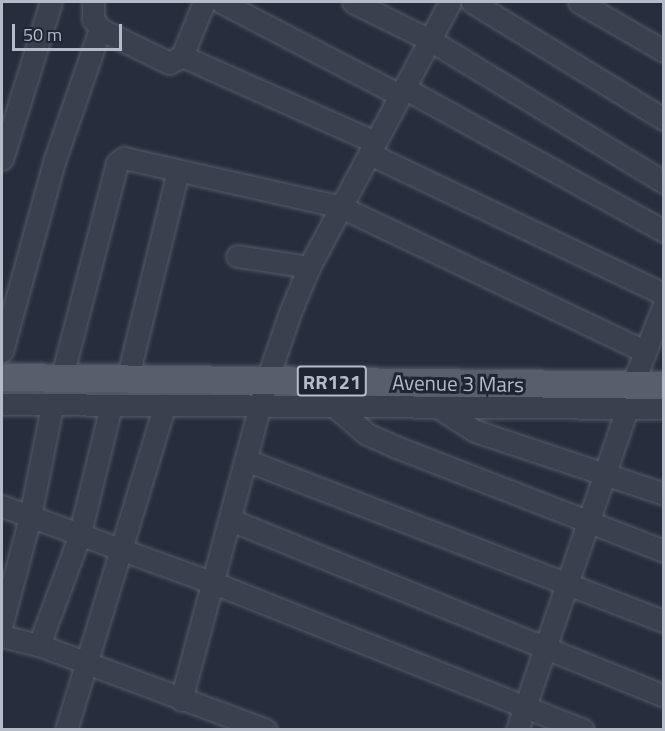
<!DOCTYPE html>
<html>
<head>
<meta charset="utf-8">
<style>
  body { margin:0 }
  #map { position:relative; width:665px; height:731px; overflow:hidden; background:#272d3c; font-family:"Titillium Web",sans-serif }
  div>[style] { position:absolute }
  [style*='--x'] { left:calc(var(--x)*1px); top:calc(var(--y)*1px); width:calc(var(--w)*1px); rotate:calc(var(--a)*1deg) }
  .roads { filter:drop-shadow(0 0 2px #555b68) drop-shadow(0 0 2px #555b68) }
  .minor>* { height:21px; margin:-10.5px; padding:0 10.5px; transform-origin:10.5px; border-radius:10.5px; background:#3a404d }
  .major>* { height:27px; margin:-13.5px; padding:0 13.5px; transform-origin:13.5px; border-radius:13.5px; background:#595e6c }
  span { translate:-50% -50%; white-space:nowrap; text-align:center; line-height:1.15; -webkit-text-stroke:6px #1f2532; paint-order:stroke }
  .shield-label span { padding:2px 4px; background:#1f2532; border:2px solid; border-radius:4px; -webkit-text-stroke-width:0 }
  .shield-label { font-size:20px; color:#b7bbc8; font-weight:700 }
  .street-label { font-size:21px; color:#b7bbc8 }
  .frame { position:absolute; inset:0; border:3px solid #b7bbc8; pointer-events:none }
  .scale { position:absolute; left:12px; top:24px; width:110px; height:27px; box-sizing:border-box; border:3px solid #b7bbc8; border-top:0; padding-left:8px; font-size:18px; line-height:21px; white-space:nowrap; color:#b7bbc8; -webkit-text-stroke:4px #1f2532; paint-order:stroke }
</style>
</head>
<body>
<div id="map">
  <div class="roads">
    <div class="minor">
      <i style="--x:93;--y:2;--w:17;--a:90"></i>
      <i style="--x:93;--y:19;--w:12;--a:55"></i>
      <i style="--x:100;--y:29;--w:77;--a:26.2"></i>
      <i style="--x:169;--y:63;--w:15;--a:-28"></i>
      <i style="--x:182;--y:56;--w:58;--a:-67.8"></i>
      <i style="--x:221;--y:2;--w:202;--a:27.5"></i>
      <i style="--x:353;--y:2;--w:86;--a:26.3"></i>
      <i style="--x:430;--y:40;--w:274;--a:31.3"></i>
      <i style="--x:472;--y:2;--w:225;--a:31.4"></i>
      <i style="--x:579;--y:2;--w:98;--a:30"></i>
      <i style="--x:182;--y:56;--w:211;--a:24"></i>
      <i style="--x:404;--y:88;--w:297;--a:28.8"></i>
      <i style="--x:370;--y:154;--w:326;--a:25.5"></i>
      <i style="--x:2;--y:159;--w:164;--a:-72.7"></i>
      <i style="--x:237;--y:256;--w:73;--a:8.7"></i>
      <i style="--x:2;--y:351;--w:199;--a:-74.6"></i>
      <i style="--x:55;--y:159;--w:138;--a:-70.9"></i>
      <i style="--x:61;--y:380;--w:224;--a:-75.5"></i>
      <i style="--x:117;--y:163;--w:9;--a:-36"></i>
      <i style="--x:124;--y:158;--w:222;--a:12.7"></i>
      <i style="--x:341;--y:207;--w:335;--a:25.4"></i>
      <i style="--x:127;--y:380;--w:215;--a:-76.3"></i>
      <i style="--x:632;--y:385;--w:87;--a:-68.4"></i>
      <i style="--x:2;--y:404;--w:662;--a:0.35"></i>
      <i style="--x:335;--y:407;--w:42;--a:40.2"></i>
      <i style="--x:367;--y:434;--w:32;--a:24"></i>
      <i style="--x:396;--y:447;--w:287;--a:21.2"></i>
      <i style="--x:439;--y:408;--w:43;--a:32.6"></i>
      <i style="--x:475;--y:431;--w:199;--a:18.4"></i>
      <i style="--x:246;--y:460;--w:448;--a:21.1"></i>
      <i style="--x:2;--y:506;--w:226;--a:20"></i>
      <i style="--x:214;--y:583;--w:397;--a:21.7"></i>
      <i style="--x:231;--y:520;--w:467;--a:22.1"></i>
      <i style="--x:2;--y:623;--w:110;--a:-75.2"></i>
      <i style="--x:30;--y:517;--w:113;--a:-78.8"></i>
      <i style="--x:2;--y:636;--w:38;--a:14"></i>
      <i style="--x:39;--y:645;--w:242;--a:20.5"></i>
      <i style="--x:39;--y:645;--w:115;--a:-69.7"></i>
      <i style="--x:79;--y:537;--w:135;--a:-76.3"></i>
      <i style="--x:181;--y:700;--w:331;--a:-75"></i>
      <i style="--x:267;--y:380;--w:74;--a:-71.1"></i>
      <i style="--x:291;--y:310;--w:47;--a:-67.3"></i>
      <i style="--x:309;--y:267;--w:300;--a:-62"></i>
      <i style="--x:66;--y:730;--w:340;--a:-73.1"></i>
      <i style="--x:517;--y:730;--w:340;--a:-71.1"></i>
    </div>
    <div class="major">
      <i style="--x:2;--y:377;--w:662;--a:0.69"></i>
    </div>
  </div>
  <div class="shield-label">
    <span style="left:332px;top:381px">RR121</span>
  </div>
  <div class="street-label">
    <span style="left:458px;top:383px;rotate:1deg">Avenue 3 Mars</span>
  </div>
  <div class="frame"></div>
  <div class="scale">50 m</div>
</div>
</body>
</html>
